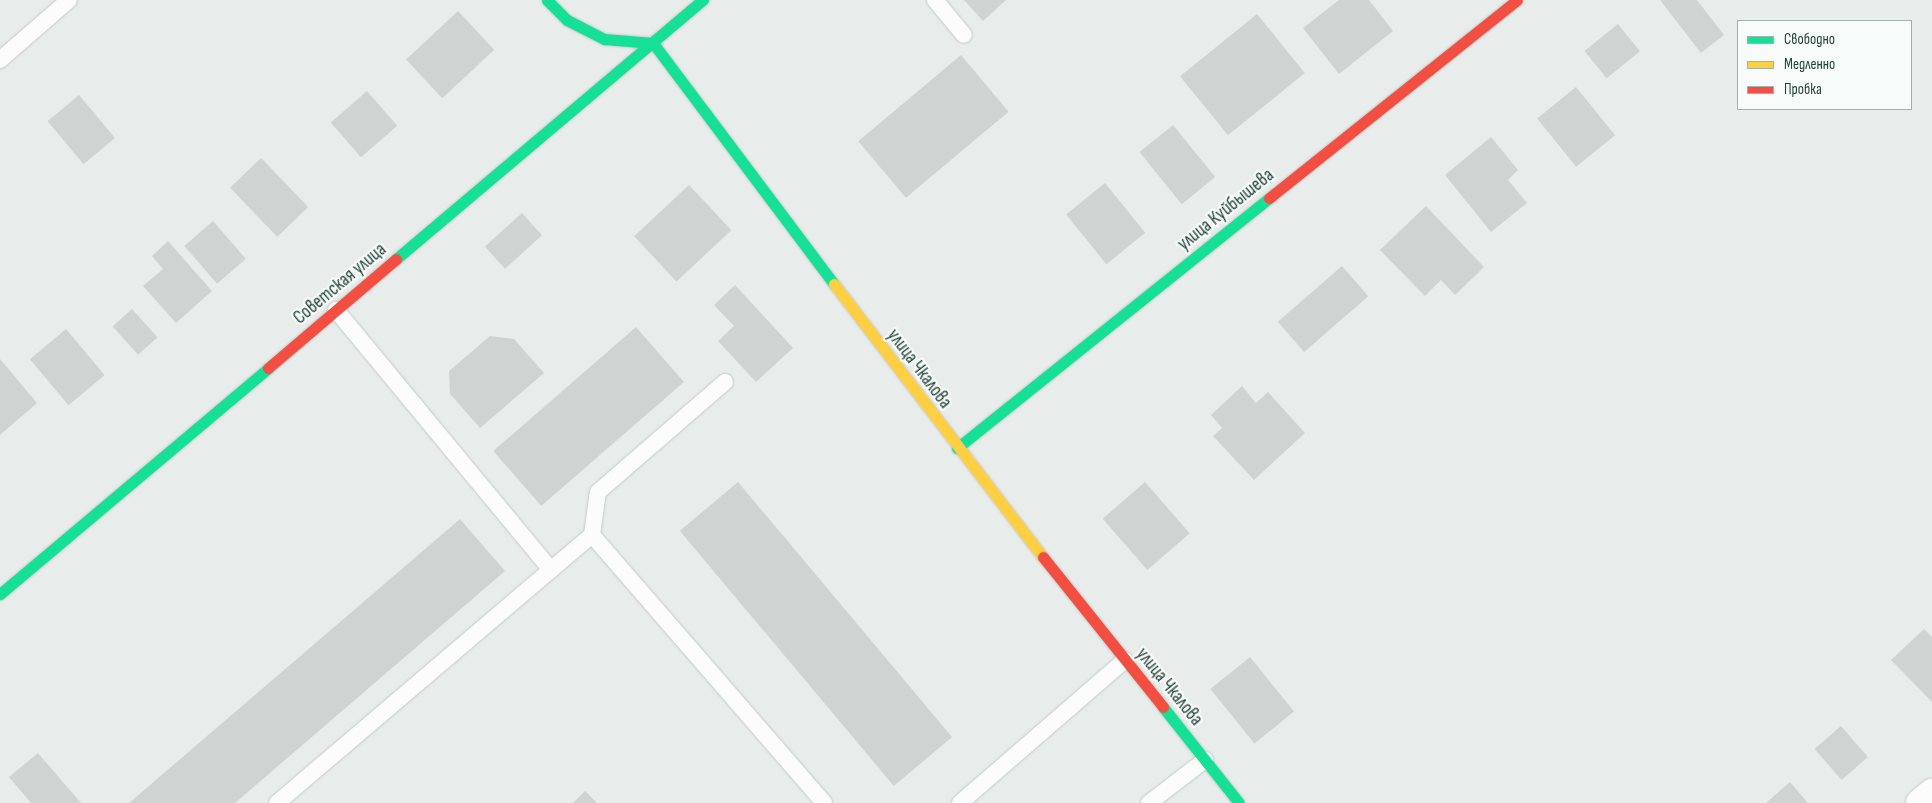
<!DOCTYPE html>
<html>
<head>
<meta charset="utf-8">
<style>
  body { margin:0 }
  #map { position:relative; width:1932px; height:803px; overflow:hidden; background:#e8edeb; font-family:"Sofia Sans Condensed",sans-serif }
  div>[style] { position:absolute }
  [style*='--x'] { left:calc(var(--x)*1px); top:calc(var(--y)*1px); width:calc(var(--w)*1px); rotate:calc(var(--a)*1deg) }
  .building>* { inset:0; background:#cfd4d2; transform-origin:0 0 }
  .roads { filter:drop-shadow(0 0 1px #c5cac8) drop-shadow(0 0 1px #c5cac8) }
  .lane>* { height:16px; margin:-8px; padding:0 8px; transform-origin:8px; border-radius:8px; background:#fcfcfc }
  .street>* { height:28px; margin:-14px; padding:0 14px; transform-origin:14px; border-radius:14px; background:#fcfcfc }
  .fast>* { height:11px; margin:-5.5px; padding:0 5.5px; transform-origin:5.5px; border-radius:5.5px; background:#16e098 }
  .slow>* { height:11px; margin:-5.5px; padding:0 5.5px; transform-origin:5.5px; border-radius:5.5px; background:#ffcf43 }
  .jam>* { height:11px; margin:-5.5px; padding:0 5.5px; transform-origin:5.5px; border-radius:5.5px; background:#f24e42 }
  span { translate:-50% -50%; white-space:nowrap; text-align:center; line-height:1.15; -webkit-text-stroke:4.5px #f7fbf9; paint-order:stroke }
  .street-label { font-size:19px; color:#24423a }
  .legend { position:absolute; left:1737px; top:20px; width:175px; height:90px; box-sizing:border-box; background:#f7fbf9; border:1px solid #a3b1ad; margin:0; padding:6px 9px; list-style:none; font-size:15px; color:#24423a }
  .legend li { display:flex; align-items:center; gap:10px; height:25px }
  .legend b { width:25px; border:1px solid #a3b1ad }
</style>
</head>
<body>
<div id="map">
  <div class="building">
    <i style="clip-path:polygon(964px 0,1006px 0,983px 21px)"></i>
    <i style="clip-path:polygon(1339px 0,1369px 0,1393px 31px,1339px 74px,1303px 28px)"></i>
    <i style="clip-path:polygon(1660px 0,1697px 0,1724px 35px,1701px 53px)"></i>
    <i style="left:458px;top:11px;width:53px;height:71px;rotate:47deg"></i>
    <i style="left:1257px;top:14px;width:76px;height:99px;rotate:51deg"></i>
    <i style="left:1618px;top:24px;width:35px;height:43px;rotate:51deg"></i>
    <i style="left:961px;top:55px;width:74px;height:134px;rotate:50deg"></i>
    <i style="left:1576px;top:87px;width:62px;height:50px;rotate:51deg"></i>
    <i style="left:367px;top:91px;width:46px;height:48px;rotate:49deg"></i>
    <i style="left:79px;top:95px;width:56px;height:41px;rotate:50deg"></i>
    <i style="left:1173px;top:125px;width:67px;height:43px;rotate:51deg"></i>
    <i style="clip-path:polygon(1491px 137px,1518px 170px,1508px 180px,1527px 203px,1491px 232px,1445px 175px)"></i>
    <i style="left:261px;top:158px;width:68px;height:43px;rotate:46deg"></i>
    <i style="left:1105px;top:183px;width:64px;height:50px;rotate:51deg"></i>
    <i style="left:689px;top:185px;width:62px;height:75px;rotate:47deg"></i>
    <i style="clip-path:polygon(1426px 206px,1484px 267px,1455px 295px,1441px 280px,1425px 296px,1380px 250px)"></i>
    <i style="left:522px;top:213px;width:30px;height:50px;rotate:48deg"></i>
    <i style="left:213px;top:221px;width:50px;height:38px;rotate:49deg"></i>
    <i style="clip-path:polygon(168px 241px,212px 291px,176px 323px,143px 286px,163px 269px,152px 256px)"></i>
    <i style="left:1342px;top:266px;width:40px;height:85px;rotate:49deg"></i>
    <i style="clip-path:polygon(735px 285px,793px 348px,756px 382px,718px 341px,734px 326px,714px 305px)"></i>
    <i style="left:132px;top:309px;width:38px;height:26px;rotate:48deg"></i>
    <i style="left:636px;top:327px;width:73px;height:189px;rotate:49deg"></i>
    <i style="left:66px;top:329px;width:60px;height:47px;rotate:50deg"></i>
    <i style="clip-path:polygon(490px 336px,514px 339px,544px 373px,480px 428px,450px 394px,449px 371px)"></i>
    <i style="clip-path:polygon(0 359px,37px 403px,0 435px)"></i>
    <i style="clip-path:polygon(1242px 386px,1256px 403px,1268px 392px,1305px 433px,1254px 480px,1213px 436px,1222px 428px,1211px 415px)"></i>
    <i style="left:738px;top:482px;width:333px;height:76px;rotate:50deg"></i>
    <i style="left:1145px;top:482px;width:68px;height:56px;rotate:49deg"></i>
    <i style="clip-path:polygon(460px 519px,505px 571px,235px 803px,129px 803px)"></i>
    <i style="clip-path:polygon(1924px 629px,1932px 637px,1932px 702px,1891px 660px)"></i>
    <i style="left:1250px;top:657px;width:70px;height:51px;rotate:51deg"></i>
    <i style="left:1841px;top:726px;width:41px;height:35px;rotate:49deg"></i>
    <i style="clip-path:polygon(38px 753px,81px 803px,31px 803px,9px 777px)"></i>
    <i style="clip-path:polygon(1790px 782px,1808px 803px,1766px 803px)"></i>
    <i style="clip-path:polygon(585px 791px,597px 803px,573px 803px)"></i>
  </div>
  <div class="roads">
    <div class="lane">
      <i style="--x:935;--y:0;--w:45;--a:50.4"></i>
      <i style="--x:0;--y:60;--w:91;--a:-41"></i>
      <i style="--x:336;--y:310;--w:337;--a:50.4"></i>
      <i style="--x:592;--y:535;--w:43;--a:-82.1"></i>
      <i style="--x:598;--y:492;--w:168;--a:-40.9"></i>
      <i style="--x:277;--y:803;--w:414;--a:-40.4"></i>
      <i style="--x:592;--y:535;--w:354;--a:49.1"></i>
      <i style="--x:960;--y:803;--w:218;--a:-40.9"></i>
      <i style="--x:1149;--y:803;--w:71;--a:-37.5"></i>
    </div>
    <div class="street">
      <i style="--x:1920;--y:803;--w:16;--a:-40"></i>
    </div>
    <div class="fast">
      <i style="--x:547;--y:0;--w:28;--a:45"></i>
      <i style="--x:567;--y:20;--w:42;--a:27.2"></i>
      <i style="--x:604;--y:39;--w:49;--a:4.7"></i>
      <i style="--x:653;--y:43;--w:301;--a:53.1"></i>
      <i style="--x:396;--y:259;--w:402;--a:-40.2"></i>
      <i style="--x:957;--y:448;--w:400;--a:-38.7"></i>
      <i style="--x:0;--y:594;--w:351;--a:-40.1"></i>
      <i style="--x:1163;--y:707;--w:122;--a:51.6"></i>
    </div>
    <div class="slow">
      <i style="--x:834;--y:284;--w:344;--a:52.6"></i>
    </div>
    <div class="jam">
      <i style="--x:1269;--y:198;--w:317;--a:-38.6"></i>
      <i style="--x:268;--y:368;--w:168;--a:-40.4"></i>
      <i style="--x:1043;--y:557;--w:192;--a:51.3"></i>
    </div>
  </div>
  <div class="street-label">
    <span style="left:1226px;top:210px;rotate:-39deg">улица Куйбышева</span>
    <span style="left:340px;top:284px;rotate:-40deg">Советская улица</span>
    <span style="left:919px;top:369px;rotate:53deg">улица Чкалова</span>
    <span style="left:1169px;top:687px;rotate:51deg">улица Чкалова</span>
  </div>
  <ul class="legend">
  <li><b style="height:6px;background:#16e098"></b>Свободно</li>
  <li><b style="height:6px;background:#ffcf43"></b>Медленно</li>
  <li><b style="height:6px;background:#f24e42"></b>Пробка</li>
  </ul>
</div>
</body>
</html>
